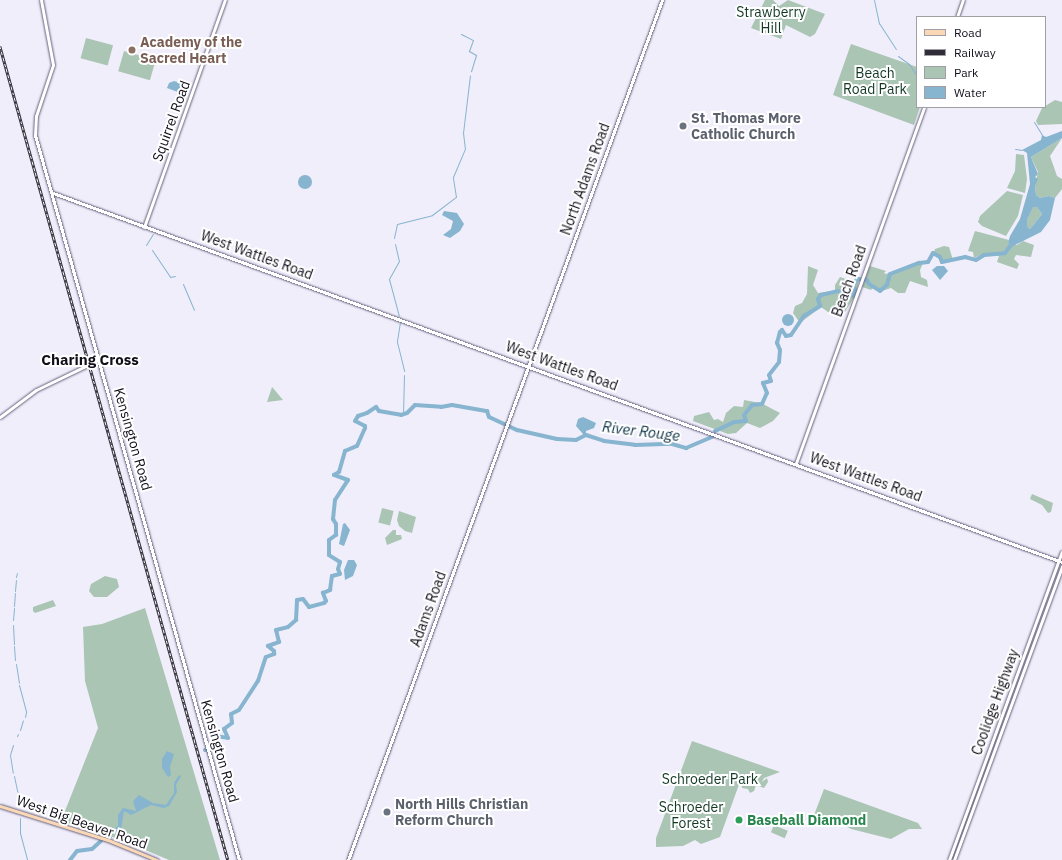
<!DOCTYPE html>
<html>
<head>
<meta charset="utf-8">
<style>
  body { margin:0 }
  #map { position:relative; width:1062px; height:860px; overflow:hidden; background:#f0eefb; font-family:"IBM Plex Sans",sans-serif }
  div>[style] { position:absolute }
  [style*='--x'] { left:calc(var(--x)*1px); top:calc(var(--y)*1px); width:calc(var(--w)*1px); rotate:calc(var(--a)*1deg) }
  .green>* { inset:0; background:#aac5b4; transform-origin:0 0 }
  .water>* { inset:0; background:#87b4cf }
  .round { border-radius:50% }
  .stream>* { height:1px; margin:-0.5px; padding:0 0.5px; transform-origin:0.5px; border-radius:0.5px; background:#87b4cf }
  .river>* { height:4px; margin:-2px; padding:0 2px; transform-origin:2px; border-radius:2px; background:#87b4cf }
  .roads { filter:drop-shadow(0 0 1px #66617d) drop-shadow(0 0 1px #66617d) }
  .secondary>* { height:3px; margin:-1.5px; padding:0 1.5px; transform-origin:1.5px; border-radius:1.5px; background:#fff }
  .primary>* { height:3px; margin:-1.5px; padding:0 1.5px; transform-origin:1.5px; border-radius:1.5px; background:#fad8b5 }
  .rail>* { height:2.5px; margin-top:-1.25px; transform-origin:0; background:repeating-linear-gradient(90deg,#fff 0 3px,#302d38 0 6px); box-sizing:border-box; border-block:1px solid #302d38 }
  .dots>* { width:11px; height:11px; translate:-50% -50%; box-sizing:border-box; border:2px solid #fff; border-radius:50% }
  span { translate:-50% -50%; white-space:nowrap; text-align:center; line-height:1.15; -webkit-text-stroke:4px #fff; paint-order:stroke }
  .park-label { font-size:14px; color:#123825 }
  .education-label { font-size:14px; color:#785e54; font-weight:700 }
  .left { translate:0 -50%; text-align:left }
  .worship-label { font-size:14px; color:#5b616d; font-weight:700 }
  .street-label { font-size:14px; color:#110e19 }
  .leisure-label { font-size:14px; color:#27864d; font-weight:700 }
  .neighbourhood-label { font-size:15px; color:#110e19; font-weight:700 }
  .water-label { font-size:15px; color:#0c3246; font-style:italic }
  .legend { position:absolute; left:916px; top:16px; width:130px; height:92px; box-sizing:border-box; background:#fff; border:1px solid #a09fa3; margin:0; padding:5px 7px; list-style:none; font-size:12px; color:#110e19 }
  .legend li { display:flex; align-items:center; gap:8px; height:20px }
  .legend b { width:20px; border:1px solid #a09fa3 }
</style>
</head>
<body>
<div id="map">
  <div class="green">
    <i style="clip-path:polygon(765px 0,773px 0,779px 6px,788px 0,825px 14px,815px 34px,810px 37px,786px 25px,781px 39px,751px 28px)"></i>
    <i style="left:86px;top:38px;width:28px;height:21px;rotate:15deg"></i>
    <i style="clip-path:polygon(851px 44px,917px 67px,917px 107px,920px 107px,914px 125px,833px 95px)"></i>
    <i style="left:124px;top:51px;width:33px;height:21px;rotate:16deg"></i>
    <i style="clip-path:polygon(1055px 100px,1062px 102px,1062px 124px,1038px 125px,1036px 121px,1042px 108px)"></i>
    <i style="clip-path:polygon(1062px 138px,1050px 156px,1057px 176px,1062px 179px,1062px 189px,1055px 198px,1049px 196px,1040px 198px,1036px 195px,1035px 186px,1038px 172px,1031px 157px)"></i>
    <i style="clip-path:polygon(1016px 154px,1024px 155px,1027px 179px,1025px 193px,1007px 188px,1015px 171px)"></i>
    <i style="clip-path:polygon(1007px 191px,1023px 195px,1018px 216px,1006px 236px,982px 226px,978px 222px,980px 216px)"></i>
    <i style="clip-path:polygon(1033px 206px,1037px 207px,1042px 214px,1030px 229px,1026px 227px,1027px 220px)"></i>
    <i style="clip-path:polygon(975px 231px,1009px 240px,1008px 243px,1017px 245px,1023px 241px,1034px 245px,1031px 257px,1016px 255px,1014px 259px,1019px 264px,1017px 269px,997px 262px,999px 256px,996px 254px,983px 254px,974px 258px,973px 252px,968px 251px)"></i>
    <i style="clip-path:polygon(944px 246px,949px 247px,953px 260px,943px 260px,934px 252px,935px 249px)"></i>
    <i style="clip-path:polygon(920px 261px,924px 261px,920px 270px,921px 277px,927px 280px,928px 287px,910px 281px,905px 293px,898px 293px,891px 288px,879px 292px,873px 288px,871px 290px,862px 287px,870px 266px,886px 271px,884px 273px,886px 274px)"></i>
    <i style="clip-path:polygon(808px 266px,818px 270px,813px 285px,818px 293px,832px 291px,835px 293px,835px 285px,840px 277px,852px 281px,860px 277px,855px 296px,845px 312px,828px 312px,821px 307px,800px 323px,793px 313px,795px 306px,802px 303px,807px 294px)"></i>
    <i style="clip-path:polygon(272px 387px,273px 388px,283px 400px,267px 402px)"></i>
    <i style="clip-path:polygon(744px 400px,761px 403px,780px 413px,773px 421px,760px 428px,747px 423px,736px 433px,728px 434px,693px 421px,694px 416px,709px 412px,714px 420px,718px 419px,723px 422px,726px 413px,734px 406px,743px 407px)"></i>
    <i style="clip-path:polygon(1032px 494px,1053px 503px,1051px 512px,1048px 513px,1042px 505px,1030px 499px)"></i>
    <i style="left:382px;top:508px;width:12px;height:15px;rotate:14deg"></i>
    <i style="clip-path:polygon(399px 511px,416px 517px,412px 533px,405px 531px,399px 526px,397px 520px)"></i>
    <i style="clip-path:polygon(393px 530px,396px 530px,396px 535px,401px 535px,402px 539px,387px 545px,385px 538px)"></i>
    <i style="clip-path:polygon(105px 576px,117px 579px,119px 587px,107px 597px,94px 597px,89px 591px,91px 584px)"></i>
    <i style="clip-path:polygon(53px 600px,56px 606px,35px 613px,33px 611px,33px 607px)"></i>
    <i style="clip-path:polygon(145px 608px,220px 860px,169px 860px,119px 839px,61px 821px,98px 728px,85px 681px,83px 627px,102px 624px)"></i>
    <i style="clip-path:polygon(692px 741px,780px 772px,764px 778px,762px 782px,767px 778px,768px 782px,764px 788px,756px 785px,754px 791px,750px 793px,748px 789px,742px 788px,741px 779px,720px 837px,701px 844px,695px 840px,683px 846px,656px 847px,656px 838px)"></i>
    <i style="clip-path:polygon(824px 789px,918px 823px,922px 829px,909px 829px,891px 839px,851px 829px,837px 821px,814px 815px)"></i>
    <i style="left:774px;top:825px;width:15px;height:8px;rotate:23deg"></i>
  </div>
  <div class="water">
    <i style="clip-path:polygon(174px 81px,184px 84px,183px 94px,167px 88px,169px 83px)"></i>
    <i style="clip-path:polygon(evenodd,1062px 131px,1062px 138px,1031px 157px,1038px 174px,1035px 177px,1038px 179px,1035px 186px,1036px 195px,1040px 198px,1049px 196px,1055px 198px,1050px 220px,1041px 232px,1013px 246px,1008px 243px,1010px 236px,1020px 219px,1030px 184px,1027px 153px,1022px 150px,1041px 140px,1042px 135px,1046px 137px,1062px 131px,1033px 207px,1037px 207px,1042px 214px,1030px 229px,1027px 227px,1027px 220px,1033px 207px)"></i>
    <i class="round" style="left:298px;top:175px;width:14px;height:14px"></i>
    <i style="clip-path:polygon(444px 211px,457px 213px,464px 224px,460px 231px,450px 238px,443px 235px,451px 229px,453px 221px,442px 215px)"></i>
    <i style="clip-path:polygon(937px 266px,944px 266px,948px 271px,940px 280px,932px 270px)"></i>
    <i class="round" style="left:782px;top:314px;width:12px;height:12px"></i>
    <i style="clip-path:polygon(583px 417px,596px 423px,594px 428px,586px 431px,586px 435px,583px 434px,576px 426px,578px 419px)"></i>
    <i style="clip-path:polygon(345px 523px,350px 530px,344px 546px,339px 544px,343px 524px)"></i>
    <i style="clip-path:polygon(348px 560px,354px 560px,357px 565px,353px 576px,345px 580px,344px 570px)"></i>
    <i style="clip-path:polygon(167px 751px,174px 754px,170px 767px,171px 775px,168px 777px,162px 768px,162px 759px)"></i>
    <i style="clip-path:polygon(179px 775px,181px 776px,176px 785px,177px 792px,169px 806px,164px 808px,151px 805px,131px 815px,124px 811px,121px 830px,111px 835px,112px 838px,103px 836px,118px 826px,118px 815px,123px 808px,136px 811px,133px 801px,139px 795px,153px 803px,166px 805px,174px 793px,174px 783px)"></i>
  </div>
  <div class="stream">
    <i style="--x:874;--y:0;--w:24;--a:78"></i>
    <i style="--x:879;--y:23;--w:31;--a:57"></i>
    <i style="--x:461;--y:34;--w:13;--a:27"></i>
    <i style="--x:473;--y:40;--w:12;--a:110"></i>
    <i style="--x:469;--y:51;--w:8;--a:30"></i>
    <i style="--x:476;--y:55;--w:17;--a:107"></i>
    <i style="--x:898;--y:56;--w:14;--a:36"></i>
    <i style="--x:909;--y:64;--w:14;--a:56"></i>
    <i style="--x:1034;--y:122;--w:15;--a:58"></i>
    <i style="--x:1015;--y:149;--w:7;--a:8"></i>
    <i style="--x:394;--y:238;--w:14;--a:-78"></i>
    <i style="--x:397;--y:224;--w:36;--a:-14"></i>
    <i style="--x:432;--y:215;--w:30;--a:-37"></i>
    <i style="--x:456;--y:197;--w:20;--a:-99"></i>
    <i style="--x:453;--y:177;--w:30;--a:-67"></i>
    <i style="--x:465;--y:149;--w:16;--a:-97"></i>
    <i style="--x:463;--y:133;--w:58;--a:-83.1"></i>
    <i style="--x:395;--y:244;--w:17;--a:77"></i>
    <i style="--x:399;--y:261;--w:21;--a:119"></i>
    <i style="--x:389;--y:279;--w:38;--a:75"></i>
    <i style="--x:146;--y:245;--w:13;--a:-58"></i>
    <i style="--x:152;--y:250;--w:32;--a:56"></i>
    <i style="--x:170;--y:277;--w:5;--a:-11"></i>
    <i style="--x:183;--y:284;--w:28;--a:67"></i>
    <i style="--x:400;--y:322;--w:20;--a:99"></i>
    <i style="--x:397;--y:342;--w:30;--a:76"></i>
    <i style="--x:403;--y:415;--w:40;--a:-88.6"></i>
    <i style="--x:16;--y:577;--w:4;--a:-76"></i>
    <i style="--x:15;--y:591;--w:11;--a:-85"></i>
    <i style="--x:14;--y:606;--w:13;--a:-86"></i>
    <i style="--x:13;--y:620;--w:12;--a:-85"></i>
    <i style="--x:13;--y:625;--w:19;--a:87"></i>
    <i style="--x:14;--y:646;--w:14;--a:86"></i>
    <i style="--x:16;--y:664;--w:19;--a:81"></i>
    <i style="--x:19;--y:685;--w:28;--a:75"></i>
    <i style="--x:26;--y:712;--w:5;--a:101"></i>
    <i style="--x:20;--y:730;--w:10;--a:-73"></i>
    <i style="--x:17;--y:736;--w:2;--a:-63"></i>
    <i style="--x:13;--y:745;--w:10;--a:107"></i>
    <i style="--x:10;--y:755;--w:18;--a:81"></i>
    <i style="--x:14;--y:776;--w:29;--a:78"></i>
    <i style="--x:20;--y:818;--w:15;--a:90"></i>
    <i style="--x:20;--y:833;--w:28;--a:75"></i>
  </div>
  <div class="river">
    <i style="--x:715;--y:431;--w:21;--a:-25"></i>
    <i style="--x:734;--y:422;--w:12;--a:-5"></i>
    <i style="--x:746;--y:421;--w:6;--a:-108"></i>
    <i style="--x:744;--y:415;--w:13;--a:-51"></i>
    <i style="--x:752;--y:405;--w:10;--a:-6"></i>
    <i style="--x:762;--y:404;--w:12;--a:-66"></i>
    <i style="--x:767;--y:393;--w:11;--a:-112"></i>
    <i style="--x:763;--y:383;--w:8;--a:-14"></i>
    <i style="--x:771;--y:381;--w:6;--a:-108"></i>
    <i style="--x:769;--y:375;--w:16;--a:-52"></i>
    <i style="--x:779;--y:362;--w:12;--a:-85"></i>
    <i style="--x:780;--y:350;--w:8;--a:-113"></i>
    <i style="--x:777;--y:343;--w:11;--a:-75"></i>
    <i style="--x:780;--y:332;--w:3;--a:-45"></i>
    <i style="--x:782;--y:330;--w:7;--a:56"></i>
    <i style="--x:786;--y:336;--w:5;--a:-11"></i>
    <i style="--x:791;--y:335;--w:23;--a:-56"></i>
    <i style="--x:804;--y:316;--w:19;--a:-32"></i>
    <i style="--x:820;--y:306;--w:7;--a:-106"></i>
    <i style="--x:818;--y:299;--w:5;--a:-53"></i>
    <i style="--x:821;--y:295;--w:17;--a:-13"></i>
    <i style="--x:838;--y:291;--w:16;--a:18"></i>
    <i style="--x:853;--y:296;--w:6;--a:-72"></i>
    <i style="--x:855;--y:290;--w:4;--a:-117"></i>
    <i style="--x:853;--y:286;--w:8;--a:-60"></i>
    <i style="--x:857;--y:279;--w:10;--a:6"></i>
    <i style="--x:867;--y:280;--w:4;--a:63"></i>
    <i style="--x:869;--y:284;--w:13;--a:32"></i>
    <i style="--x:880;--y:291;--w:9;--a:-41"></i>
    <i style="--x:887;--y:285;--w:11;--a:-75"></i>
    <i style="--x:890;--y:274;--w:31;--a:-21"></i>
    <i style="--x:919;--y:263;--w:9;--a:-6"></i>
    <i style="--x:928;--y:262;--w:10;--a:-61"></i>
    <i style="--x:933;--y:253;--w:8;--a:30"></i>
    <i style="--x:940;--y:257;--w:5;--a:68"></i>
    <i style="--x:942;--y:262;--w:24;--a:-12"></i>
    <i style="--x:965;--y:257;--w:11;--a:15"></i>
    <i style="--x:976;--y:260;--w:9;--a:-32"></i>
    <i style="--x:984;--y:255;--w:21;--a:-5"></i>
    <i style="--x:1005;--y:253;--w:15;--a:-53"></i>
    <i style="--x:205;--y:750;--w:15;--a:-20"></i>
    <i style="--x:219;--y:745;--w:9;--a:-108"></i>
    <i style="--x:216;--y:736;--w:12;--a:9"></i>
    <i style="--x:228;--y:738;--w:10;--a:-114"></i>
    <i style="--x:224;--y:729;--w:10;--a:-37"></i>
    <i style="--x:232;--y:723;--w:9;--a:-96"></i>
    <i style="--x:231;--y:714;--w:9;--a:-27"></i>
    <i style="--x:239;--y:710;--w:35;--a:-57"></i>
    <i style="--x:258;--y:681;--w:25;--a:-72"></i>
    <i style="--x:266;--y:657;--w:9;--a:-21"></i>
    <i style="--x:274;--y:654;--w:3;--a:-90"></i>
    <i style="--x:274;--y:651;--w:8;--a:-140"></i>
    <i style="--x:268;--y:646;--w:12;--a:-20"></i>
    <i style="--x:279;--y:642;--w:12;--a:-104"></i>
    <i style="--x:276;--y:630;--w:12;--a:-14"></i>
    <i style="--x:288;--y:627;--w:11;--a:-41"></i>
    <i style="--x:296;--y:620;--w:20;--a:-87"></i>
    <i style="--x:297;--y:600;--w:6;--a:-9"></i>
    <i style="--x:303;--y:599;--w:10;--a:53"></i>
    <i style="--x:309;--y:607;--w:16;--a:-15"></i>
    <i style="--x:324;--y:603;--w:3;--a:-45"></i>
    <i style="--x:326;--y:601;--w:9;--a:-111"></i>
    <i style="--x:323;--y:593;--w:8;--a:-23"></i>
    <i style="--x:330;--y:590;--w:14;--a:-82"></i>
    <i style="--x:332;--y:576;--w:8;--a:-14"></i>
    <i style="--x:340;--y:574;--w:5;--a:-112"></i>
    <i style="--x:338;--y:569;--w:7;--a:-74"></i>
    <i style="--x:340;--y:562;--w:13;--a:-148"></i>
    <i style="--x:329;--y:555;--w:15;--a:-90"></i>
    <i style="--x:329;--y:540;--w:9;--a:-36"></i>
    <i style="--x:336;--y:535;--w:11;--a:-90"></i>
    <i style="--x:336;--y:524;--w:6;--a:-121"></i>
    <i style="--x:333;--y:519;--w:19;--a:-84"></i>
    <i style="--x:335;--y:500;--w:24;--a:-57"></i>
    <i style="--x:348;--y:480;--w:15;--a:-160"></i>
    <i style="--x:334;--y:475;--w:6;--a:-31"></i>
    <i style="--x:339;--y:472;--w:22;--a:-74"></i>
    <i style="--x:345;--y:451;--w:13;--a:-23"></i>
    <i style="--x:357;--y:446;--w:20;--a:-66"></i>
    <i style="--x:365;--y:428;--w:2;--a:-90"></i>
    <i style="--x:365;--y:426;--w:11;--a:-153"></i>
    <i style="--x:355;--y:421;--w:6;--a:-59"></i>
    <i style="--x:358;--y:416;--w:9;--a:-18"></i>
    <i style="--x:367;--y:413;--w:11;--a:-34"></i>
    <i style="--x:376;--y:407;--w:5;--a:53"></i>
    <i style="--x:379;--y:411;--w:22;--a:10"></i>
    <i style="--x:401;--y:415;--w:6;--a:-18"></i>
    <i style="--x:407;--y:413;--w:11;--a:-45"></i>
    <i style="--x:415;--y:405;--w:26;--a:4"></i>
    <i style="--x:441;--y:407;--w:11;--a:-10"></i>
    <i style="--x:452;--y:405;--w:36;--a:10"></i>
    <i style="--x:487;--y:411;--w:6;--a:72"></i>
    <i style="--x:489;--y:417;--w:31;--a:25"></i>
    <i style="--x:517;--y:430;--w:41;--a:12.7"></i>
    <i style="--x:557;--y:439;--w:19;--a:3"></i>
    <i style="--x:576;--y:440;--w:11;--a:-27"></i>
    <i style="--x:586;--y:435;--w:19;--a:18"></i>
    <i style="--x:604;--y:441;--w:31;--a:7"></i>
    <i style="--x:635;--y:445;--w:37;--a:-2"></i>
    <i style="--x:672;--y:444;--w:15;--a:16"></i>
    <i style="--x:686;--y:448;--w:30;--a:-23"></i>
    <i style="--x:70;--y:860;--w:11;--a:-52"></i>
    <i style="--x:77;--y:851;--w:15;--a:-8"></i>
    <i style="--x:92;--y:849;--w:12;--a:-42"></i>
  </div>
  <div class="roads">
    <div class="secondary">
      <i style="--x:41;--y:0;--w:66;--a:79.5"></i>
      <i style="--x:53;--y:65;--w:54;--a:108.4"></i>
      <i style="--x:36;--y:116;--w:19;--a:93"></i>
      <i style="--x:35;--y:135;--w:753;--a:74.28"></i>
      <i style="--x:957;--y:17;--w:18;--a:-71"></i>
      <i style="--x:53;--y:193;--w:1074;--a:20.09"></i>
      <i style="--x:144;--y:227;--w:241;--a:-70.4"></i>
      <i style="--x:0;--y:417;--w:45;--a:-36.9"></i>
      <i style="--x:36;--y:390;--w:71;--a:-25.8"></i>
      <i style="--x:796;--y:463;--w:378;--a:-70.2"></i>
      <i style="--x:348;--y:860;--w:916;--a:-69.94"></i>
      <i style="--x:949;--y:860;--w:328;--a:-69.9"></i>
      <i style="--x:954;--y:860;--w:313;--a:-69.8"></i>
    </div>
    <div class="primary">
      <i style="--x:0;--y:806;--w:113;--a:17.5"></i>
      <i style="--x:108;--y:840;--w:53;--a:22.2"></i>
    </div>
  </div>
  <div class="rail">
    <i style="--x:0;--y:46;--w:845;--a:74.35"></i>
  </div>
  <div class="dots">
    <i style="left:132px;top:50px;background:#8d6e63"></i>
    <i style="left:683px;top:126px;background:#6b7280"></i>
    <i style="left:387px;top:812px;background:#6b7280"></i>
    <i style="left:739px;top:820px;background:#2e9e5b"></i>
  </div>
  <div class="park-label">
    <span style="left:771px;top:20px">Strawberry<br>Hill</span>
    <span style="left:875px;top:81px">Beach<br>Road Park</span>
    <span style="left:710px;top:779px">Schroeder Park</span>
    <span style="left:691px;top:815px">Schroeder<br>Forest</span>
  </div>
  <div class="education-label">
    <span class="left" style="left:140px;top:50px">Academy of the<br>Sacred Heart</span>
  </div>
  <div class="worship-label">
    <span class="left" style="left:691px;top:126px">St. Thomas More<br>Catholic Church</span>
    <span class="left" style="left:395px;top:812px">North Hills Christian<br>Reform Church</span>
  </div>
  <div class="street-label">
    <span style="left:171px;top:121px;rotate:-70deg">Squirrel Road</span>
    <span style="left:585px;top:179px;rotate:-70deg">North Adams Road</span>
    <span style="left:257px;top:255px;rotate:20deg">West Wattles Road</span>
    <span style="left:849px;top:281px;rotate:-70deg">Beach Road</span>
    <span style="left:562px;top:366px;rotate:20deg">West Wattles Road</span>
    <span style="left:133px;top:439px;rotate:74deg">Kensington Road</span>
    <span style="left:866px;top:477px;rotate:20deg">West Wattles Road</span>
    <span style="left:428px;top:609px;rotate:-70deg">Adams Road</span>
    <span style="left:995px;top:702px;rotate:-70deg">Coolidge Highway</span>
    <span style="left:220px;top:751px;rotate:74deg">Kensington Road</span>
    <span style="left:82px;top:822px;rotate:19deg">West Big Beaver Road</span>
  </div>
  <div class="leisure-label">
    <span class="left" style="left:747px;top:820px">Baseball Diamond</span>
  </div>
  <div class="neighbourhood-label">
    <span style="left:90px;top:360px">Charing Cross</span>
  </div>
  <div class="water-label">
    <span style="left:641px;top:431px;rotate:7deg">River Rouge</span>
  </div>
  <ul class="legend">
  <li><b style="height:5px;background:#fad8b5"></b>Road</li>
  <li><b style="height:5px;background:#302d38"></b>Railway</li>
  <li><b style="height:11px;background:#aac5b4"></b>Park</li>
  <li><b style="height:11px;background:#87b4cf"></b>Water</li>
  </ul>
</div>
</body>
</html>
